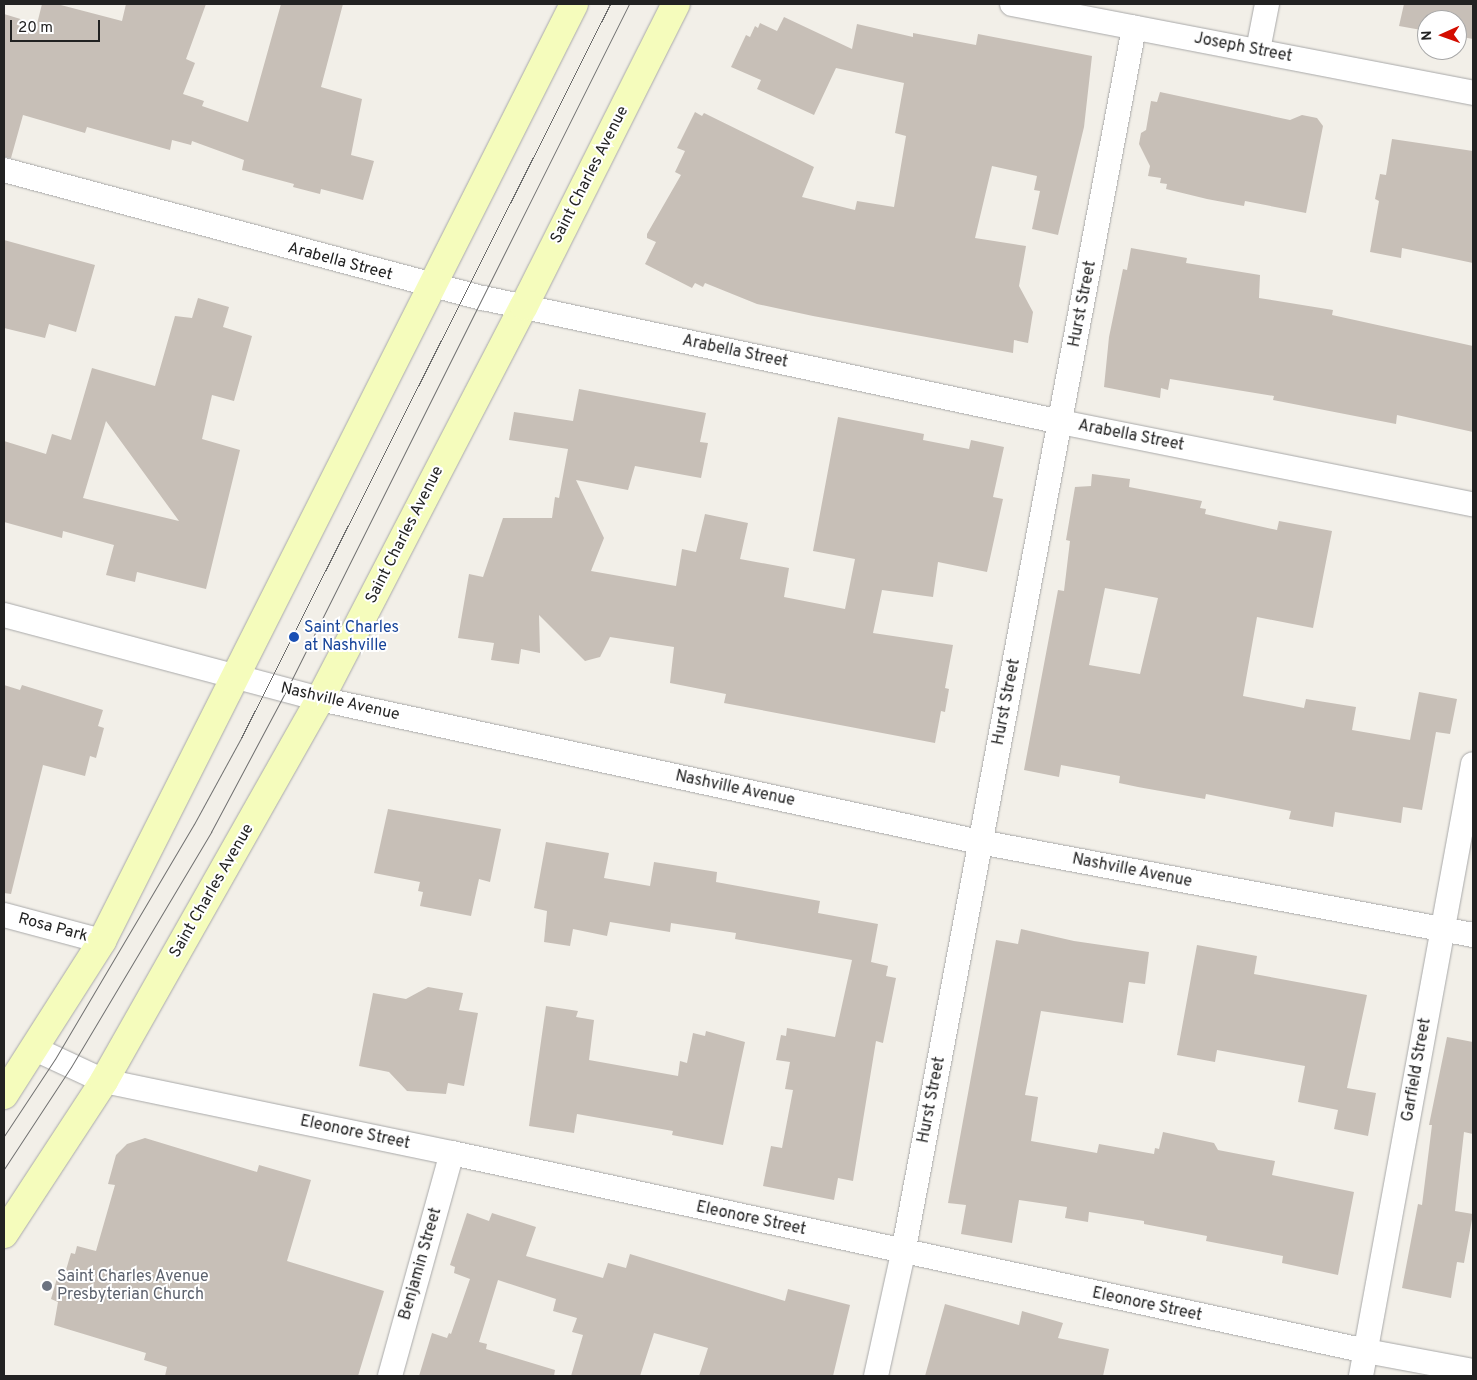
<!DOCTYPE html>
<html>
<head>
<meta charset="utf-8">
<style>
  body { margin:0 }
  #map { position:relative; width:1477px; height:1380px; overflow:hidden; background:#f2efe8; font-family:Overpass,sans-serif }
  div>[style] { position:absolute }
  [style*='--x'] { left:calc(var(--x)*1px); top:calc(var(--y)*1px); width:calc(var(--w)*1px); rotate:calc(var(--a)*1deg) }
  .building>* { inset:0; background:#c7bfb7 }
  .roads { filter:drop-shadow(0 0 1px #a9a9a9) drop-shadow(0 0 1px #a9a9a9) }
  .street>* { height:24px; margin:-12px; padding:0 12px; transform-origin:12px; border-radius:12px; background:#fff }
  .secondary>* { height:28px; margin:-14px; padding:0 14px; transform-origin:14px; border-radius:14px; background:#f5fcbc }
  .tram>* { height:1px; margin:-0.5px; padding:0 0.5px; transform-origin:0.5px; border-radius:0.5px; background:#707070 }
  .dots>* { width:14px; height:14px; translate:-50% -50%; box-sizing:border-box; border:2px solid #fff; border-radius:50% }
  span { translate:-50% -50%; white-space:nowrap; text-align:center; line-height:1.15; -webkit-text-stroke:4px #fff; paint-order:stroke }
  .street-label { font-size:16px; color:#222 }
  .transit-label { font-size:16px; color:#164399 }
  .left { translate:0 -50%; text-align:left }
  .worship-label { font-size:16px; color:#5b616d }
  .frame { position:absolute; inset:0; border:5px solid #222; pointer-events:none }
  .north { position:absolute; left:1417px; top:10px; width:50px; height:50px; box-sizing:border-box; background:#fff; border:1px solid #a7a7a7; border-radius:50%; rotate:268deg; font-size:14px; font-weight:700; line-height:20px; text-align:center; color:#222 }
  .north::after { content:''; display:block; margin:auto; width:18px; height:22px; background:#d30d00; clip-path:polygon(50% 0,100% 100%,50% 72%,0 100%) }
  .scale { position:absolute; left:10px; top:20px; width:90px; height:22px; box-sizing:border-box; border:2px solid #222; border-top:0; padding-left:6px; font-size:15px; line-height:18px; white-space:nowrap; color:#222; -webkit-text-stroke:4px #fff; paint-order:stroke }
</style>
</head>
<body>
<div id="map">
  <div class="building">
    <i style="clip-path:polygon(42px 4px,57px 4px,122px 21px,126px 4px,206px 4px,186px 59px,195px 63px,183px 94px,204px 101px,202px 106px,248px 122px,281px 4px,343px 4px,321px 87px,362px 99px,351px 155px,374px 161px,363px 200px,321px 189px,320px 194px,293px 187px,294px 184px,242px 170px,244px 160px,192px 141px,191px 145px,172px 140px,170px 150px,87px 127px,85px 133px,23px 115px,11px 158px,4px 157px,4px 14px,37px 24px)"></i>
    <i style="clip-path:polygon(1404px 4px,1473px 4px,1473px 39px,1457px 36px,1457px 20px,1427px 20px,1427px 31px,1399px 26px)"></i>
    <i style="clip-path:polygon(784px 17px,852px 49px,857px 24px,913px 37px,913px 33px,976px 45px,978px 34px,1092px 56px,1084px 127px,1058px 235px,1032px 229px,1040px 191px,1034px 190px,1037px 176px,992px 166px,975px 238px,1026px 246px,1019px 286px,1033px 312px,1028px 343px,1014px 340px,1013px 353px,813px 316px,757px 304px,705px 283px,703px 287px,695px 283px,692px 288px,645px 264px,656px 242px,647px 238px,647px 234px,681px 175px,675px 172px,685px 151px,677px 148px,695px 112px,702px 116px,704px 113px,814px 167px,802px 197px,855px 210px,857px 201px,894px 207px,906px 136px,895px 133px,904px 83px,836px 68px,814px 115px,757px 89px,761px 80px,731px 67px,746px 35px,750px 37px,755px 26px,758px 28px,760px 23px,777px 31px)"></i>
    <i style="clip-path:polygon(1160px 92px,1290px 120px,1302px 115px,1317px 118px,1323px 126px,1306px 213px,1245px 201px,1244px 206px,1207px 199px,1166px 189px,1167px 184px,1160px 183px,1161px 178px,1148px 176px,1150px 166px,1139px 144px,1141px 133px,1146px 130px,1151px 101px,1157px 102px)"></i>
    <i style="clip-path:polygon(1392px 139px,1473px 151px,1473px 263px,1402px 248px,1401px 258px,1370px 252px,1379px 201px,1375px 199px,1380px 174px,1386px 175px)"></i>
    <i style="clip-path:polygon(4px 240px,95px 265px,76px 332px,49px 324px,45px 338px,4px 328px)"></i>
    <i style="clip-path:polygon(1131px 248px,1187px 258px,1186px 263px,1260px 275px,1259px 298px,1333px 310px,1332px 315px,1473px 346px,1473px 432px,1397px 415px,1396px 424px,1273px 400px,1274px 396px,1170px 379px,1168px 390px,1161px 388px,1160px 398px,1104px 387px,1109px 337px,1123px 269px,1127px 270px)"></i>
    <i style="clip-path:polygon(evenodd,198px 298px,229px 307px,223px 327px,252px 336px,234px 401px,212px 395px,202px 439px,240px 450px,206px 589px,137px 572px,135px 582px,106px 575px,114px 545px,63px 531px,62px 538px,4px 522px,4px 441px,46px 454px,52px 434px,71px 440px,92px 368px,155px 386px,175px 316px,192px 318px,198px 298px,106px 421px,179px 521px,83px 498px,106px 421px)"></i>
    <i style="clip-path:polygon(579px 389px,706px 413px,700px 442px,708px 443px,701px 478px,635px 466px,628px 490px,576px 480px,604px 538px,591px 571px,676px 586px,682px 549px,696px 552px,705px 514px,748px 523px,740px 559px,789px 568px,784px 597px,845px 609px,855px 559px,813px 551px,838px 417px,924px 434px,923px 440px,969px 449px,971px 440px,1004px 447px,993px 497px,1003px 499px,987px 572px,938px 562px,933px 597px,882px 590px,873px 633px,953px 645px,945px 688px,949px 689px,945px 712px,941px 711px,935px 743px,724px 703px,726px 694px,670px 683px,674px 647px,610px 637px,600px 657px,585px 661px,539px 615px,540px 653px,521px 649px,519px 664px,491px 660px,494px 643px,458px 638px,469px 574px,483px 577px,503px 518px,552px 518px,555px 497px,559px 498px,568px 449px,509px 440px,514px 412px,573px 421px)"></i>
    <i style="clip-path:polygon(evenodd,1092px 474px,1130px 479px,1129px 487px,1202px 501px,1200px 508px,1206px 509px,1205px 514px,1277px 530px,1279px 521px,1332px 531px,1313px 628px,1257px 617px,1243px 696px,1304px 708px,1306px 699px,1356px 707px,1352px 730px,1410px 740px,1419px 692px,1457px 699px,1450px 734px,1436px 732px,1422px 810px,1403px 807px,1401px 823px,1335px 812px,1333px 827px,1289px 819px,1291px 811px,1206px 794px,1205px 799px,1138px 787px,1119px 783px,1120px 776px,1061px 765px,1059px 777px,1024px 770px,1058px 590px,1064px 591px,1070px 541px,1066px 540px,1075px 487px,1091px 486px,1092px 474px,1105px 588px,1158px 598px,1140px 674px,1089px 665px,1105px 588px)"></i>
    <i style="clip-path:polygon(4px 685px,20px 690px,22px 685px,103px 710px,98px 726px,104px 728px,96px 758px,90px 756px,85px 776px,43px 765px,11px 894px,4px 893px)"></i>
    <i style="clip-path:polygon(388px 809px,501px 829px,490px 882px,479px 879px,471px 916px,420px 906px,423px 892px,418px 891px,420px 882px,374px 873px)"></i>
    <i style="clip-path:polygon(546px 842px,609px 853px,604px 878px,650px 886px,654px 862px,717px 872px,716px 882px,820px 901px,818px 913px,878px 924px,871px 962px,888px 966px,886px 976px,896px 978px,883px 1043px,876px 1041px,853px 1181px,838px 1178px,834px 1200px,763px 1186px,771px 1146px,782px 1148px,793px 1090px,785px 1089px,790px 1062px,776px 1060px,781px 1035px,786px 1036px,787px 1028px,835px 1037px,852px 960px,735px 939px,736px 933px,671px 923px,670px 932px,610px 922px,607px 936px,573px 929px,570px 946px,544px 942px,547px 911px,534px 908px)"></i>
    <i style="clip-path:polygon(1021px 929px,1074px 941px,1149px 952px,1145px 984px,1129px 982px,1123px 1023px,1041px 1011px,1025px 1095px,1038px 1097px,1031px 1141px,1097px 1153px,1099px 1144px,1154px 1154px,1155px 1148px,1159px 1149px,1163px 1132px,1214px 1143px,1218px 1150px,1275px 1161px,1272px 1175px,1354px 1192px,1338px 1275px,1282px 1263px,1283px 1256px,1206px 1241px,1207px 1236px,1144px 1224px,1144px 1221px,1089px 1212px,1088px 1222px,1065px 1218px,1067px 1207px,1019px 1200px,1012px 1243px,961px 1234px,966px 1205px,948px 1203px,996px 940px,1018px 944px)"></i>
    <i style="clip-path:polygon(1197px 945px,1257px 956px,1254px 974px,1367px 995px,1347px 1088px,1376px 1093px,1368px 1136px,1334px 1129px,1338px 1110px,1298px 1102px,1305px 1066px,1217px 1050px,1215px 1062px,1177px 1055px)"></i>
    <i style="clip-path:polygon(428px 987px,463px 993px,459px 1010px,478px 1013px,464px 1086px,448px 1083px,446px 1094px,407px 1091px,389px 1072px,359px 1066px,373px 993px,406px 999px)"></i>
    <i style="clip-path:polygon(546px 1006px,578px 1011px,576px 1017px,594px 1020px,589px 1060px,678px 1076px,680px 1061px,687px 1063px,693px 1033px,705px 1036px,706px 1031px,745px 1042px,723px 1145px,672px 1135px,673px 1131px,577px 1114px,574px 1133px,529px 1126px)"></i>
    <i style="clip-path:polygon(1447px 1037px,1473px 1042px,1473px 1134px,1464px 1132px,1455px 1211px,1473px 1214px,1464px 1263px,1457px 1262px,1451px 1298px,1402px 1288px,1418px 1204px,1422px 1205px,1432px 1125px,1429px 1125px)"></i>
    <i style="clip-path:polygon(145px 1138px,257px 1172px,259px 1165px,311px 1180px,287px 1261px,384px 1291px,358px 1376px,165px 1376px,167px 1367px,144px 1360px,146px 1353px,54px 1325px,58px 1302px,51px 1299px,60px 1268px,66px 1270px,71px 1253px,75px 1254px,77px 1246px,96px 1251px,115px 1185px,108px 1184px,116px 1155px,127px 1144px)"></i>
    <i style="clip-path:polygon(467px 1213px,489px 1221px,492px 1213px,536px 1227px,526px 1256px,603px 1278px,608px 1263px,626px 1268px,630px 1254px,785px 1301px,788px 1289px,850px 1305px,833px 1376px,699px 1376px,708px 1348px,654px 1333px,640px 1376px,571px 1376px,583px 1335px,572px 1332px,577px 1318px,553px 1311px,556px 1299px,498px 1280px,479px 1342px,487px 1344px,486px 1349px,555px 1370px,554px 1376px,419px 1376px,432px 1333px,447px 1338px,449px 1333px,451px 1334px,470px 1279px,454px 1273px,455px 1267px,450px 1265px)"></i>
    <i style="clip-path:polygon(945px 1304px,1019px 1325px,1022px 1311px,1063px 1323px,1058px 1338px,1109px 1349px,1103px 1376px,925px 1376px)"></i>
  </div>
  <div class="roads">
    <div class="street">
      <i style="--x:1012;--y:4;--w:470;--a:10.9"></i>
      <i style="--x:1258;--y:50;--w:47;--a:-78.9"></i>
      <i style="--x:4;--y:170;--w:496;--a:15"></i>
      <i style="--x:483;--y:298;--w:591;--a:12.11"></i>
      <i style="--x:1061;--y:422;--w:420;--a:11.3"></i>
      <i style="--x:4;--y:615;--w:327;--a:14.9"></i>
      <i style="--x:320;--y:699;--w:675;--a:12.23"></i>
      <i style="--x:980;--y:842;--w:502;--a:10.68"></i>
      <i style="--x:4;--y:915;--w:101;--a:14.9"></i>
      <i style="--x:35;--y:1049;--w:76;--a:24.9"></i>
      <i style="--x:104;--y:1081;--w:355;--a:11.7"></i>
      <i style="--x:452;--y:1153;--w:935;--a:12.22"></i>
      <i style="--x:1366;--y:1351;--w:109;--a:10.6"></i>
      <i style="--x:390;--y:1376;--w:231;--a:-74.5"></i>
      <i style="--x:876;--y:1376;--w:126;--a:-77.6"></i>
      <i style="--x:903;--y:1253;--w:1247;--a:-79.32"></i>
      <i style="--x:1361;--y:1376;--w:622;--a:-79.63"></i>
    </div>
    <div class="secondary">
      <i style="--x:4;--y:1095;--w:183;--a:-57.5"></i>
      <i style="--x:102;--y:941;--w:1049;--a:-63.26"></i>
      <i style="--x:4;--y:1234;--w:183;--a:-56.8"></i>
      <i style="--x:104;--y:1081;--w:439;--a:-60.5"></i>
      <i style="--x:320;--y:699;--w:443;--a:-62.6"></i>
      <i style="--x:524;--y:306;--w:338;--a:-63.3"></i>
    </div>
  </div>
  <div class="tram">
    <i style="--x:4;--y:1136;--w:92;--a:-56.5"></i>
    <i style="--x:55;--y:1059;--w:273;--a:-59.4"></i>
    <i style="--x:194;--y:824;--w:98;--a:-61.3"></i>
    <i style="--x:241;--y:738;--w:822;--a:-63.31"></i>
    <i style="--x:4;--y:1169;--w:122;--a:-56.7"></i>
    <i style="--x:71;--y:1067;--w:274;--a:-59.2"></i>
    <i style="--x:211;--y:832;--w:160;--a:-62"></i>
    <i style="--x:286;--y:691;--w:768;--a:-63.47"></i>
  </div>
  <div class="dots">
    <i style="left:294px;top:637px;background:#1a4fb4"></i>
    <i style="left:47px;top:1286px;background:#6b7280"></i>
  </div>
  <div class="street-label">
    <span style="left:1243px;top:48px;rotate:11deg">Joseph Street</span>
    <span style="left:590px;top:175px;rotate:-63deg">Saint Charles Avenue</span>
    <span style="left:340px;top:262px;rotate:15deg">Arabella Street</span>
    <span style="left:1083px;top:304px;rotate:-79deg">Hurst Street</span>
    <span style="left:735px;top:352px;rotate:12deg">Arabella Street</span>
    <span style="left:1131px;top:436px;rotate:11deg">Arabella Street</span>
    <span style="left:405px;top:535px;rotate:-63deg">Saint Charles Avenue</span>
    <span style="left:340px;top:702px;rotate:13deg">Nashville Avenue</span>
    <span style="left:1007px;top:702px;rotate:-79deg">Hurst Street</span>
    <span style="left:735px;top:789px;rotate:12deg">Nashville Avenue</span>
    <span style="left:1132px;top:871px;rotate:11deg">Nashville Avenue</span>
    <span style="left:212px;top:891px;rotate:-60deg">Saint Charles Avenue</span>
    <span style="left:53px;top:928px;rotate:15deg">Rosa Park</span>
    <span style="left:1417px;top:1070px;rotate:-80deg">Garfield Street</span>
    <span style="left:932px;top:1100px;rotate:-79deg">Hurst Street</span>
    <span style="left:355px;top:1133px;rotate:12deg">Eleonore Street</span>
    <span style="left:751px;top:1219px;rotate:12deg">Eleonore Street</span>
    <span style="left:421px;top:1264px;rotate:-74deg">Benjamin Street</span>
    <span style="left:1147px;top:1305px;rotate:12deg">Eleonore Street</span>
  </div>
  <div class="transit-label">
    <span class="left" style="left:304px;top:637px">Saint Charles<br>at Nashville</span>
  </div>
  <div class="worship-label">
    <span class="left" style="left:57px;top:1286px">Saint Charles Avenue<br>Presbyterian Church</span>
  </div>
  <div class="frame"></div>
  <div class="north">N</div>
  <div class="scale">20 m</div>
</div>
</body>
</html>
